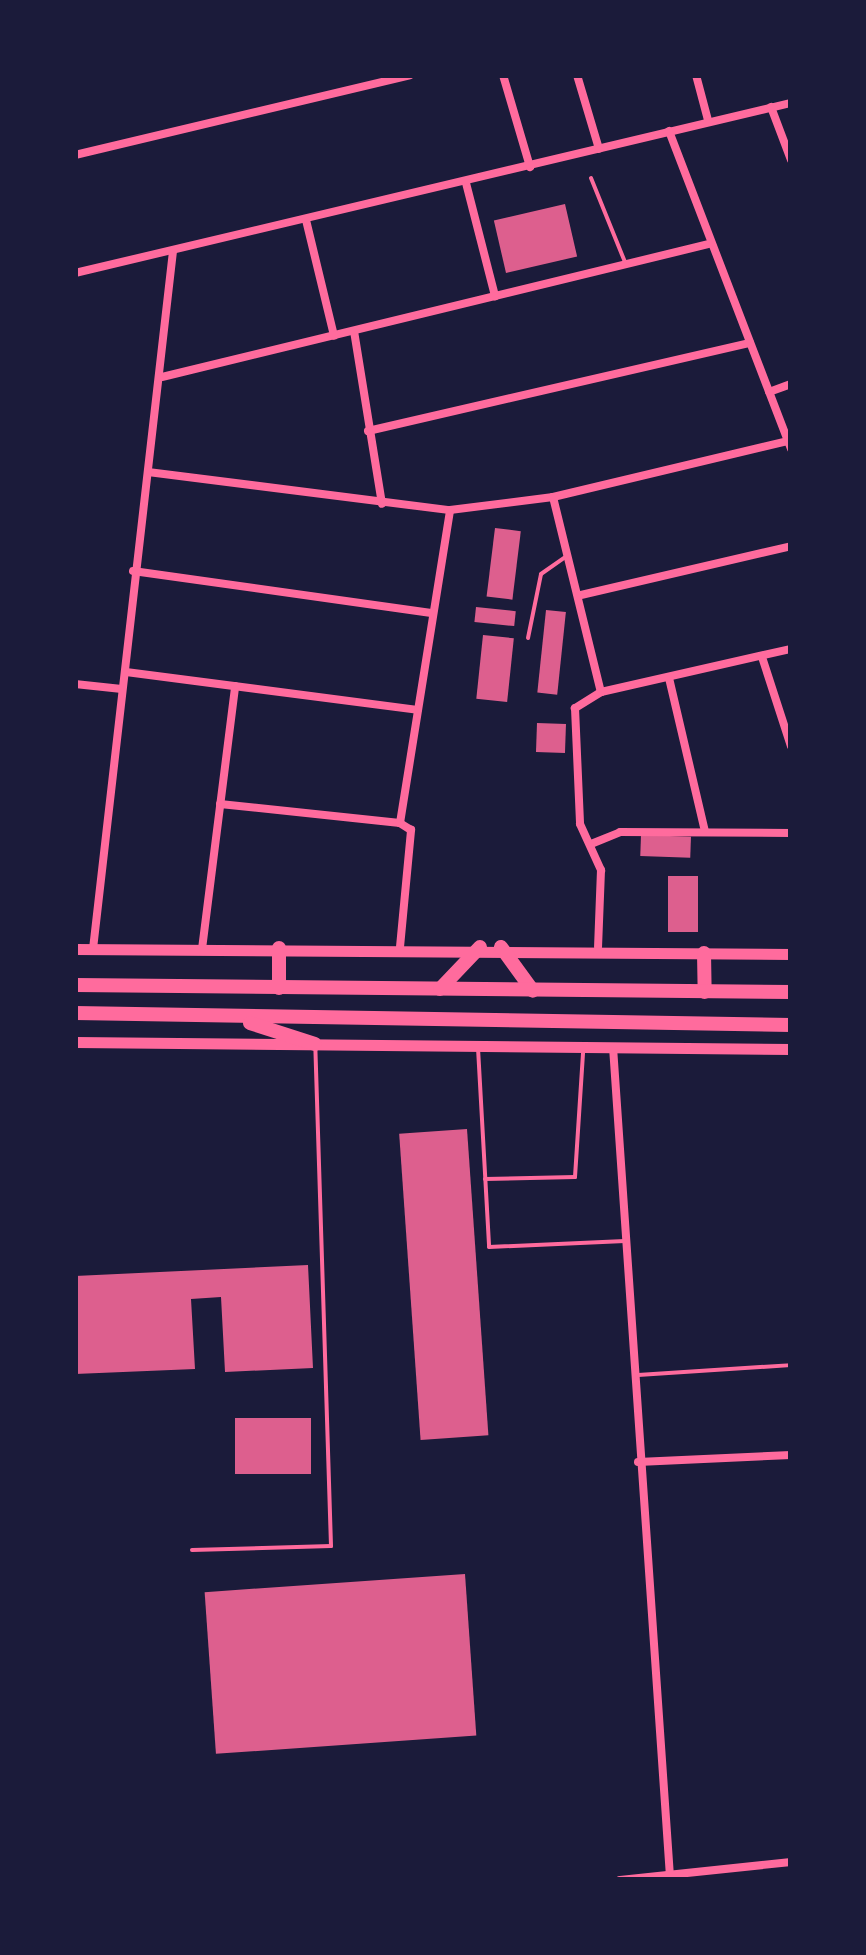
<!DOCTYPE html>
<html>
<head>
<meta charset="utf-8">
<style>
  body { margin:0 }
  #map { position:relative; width:866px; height:1955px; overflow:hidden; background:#1b1b3a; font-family:"Playfair Display",serif }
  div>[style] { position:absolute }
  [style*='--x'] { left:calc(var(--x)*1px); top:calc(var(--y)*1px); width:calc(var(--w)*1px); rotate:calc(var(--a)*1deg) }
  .building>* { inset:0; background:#dd5f8e; transform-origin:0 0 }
  .service>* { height:4px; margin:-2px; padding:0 2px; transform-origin:2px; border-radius:2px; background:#ff6b9d }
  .minor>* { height:8px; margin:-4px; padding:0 4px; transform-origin:4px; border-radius:4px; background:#ff6b9d }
  .secondary>* { height:11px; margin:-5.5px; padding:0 5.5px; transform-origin:5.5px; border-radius:5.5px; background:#ff6b9d }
  .trunk>* { height:14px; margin:-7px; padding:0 7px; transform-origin:7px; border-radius:7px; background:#ff6b9d }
  span { translate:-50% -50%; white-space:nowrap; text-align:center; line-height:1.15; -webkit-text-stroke:8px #1b1b3a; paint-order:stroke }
  .frame { position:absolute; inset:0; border:78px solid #1b1b3a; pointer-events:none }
</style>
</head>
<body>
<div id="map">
  <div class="building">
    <i style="left:565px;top:204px;width:54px;height:73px;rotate:77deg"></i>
    <i style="left:495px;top:528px;width:26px;height:69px;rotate:7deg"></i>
    <i style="left:476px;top:607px;width:40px;height:15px;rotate:6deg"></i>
    <i style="left:546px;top:610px;width:20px;height:83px;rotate:6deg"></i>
    <i style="left:483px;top:635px;width:31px;height:64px;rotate:6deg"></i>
    <i style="left:537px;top:723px;width:29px;height:29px;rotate:2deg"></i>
    <i style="left:641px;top:835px;width:50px;height:21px;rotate:2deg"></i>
    <i style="left:668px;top:876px;width:30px;height:56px"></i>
    <i style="left:467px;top:1129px;width:307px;height:68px;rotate:86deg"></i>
    <i style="clip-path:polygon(308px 1265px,313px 1368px,225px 1372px,221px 1297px,191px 1299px,195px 1369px,75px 1374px,75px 1276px)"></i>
    <i style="left:311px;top:1418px;width:56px;height:76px;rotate:90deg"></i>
    <i style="left:465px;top:1574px;width:162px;height:261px;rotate:86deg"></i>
  </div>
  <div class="service">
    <i style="--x:591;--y:178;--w:91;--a:68"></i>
    <i style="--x:528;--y:638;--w:65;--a:-78.5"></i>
    <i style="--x:541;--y:574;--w:29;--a:-35"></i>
    <i style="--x:478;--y:1048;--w:199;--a:86.8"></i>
    <i style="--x:489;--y:1247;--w:136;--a:-2.5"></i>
    <i style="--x:485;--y:1179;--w:90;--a:-1.3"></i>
    <i style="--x:575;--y:1177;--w:125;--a:-86.3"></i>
    <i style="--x:638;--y:1375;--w:153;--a:-3.7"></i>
    <i style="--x:192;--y:1550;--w:139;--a:-1.6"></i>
    <i style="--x:331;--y:1546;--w:497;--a:-91.8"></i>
  </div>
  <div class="minor">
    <i style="--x:503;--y:75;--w:96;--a:73.6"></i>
    <i style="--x:577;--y:75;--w:77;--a:73.4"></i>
    <i style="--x:696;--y:75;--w:47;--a:75.1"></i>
    <i style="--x:771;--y:107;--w:57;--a:69.3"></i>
    <i style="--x:669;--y:131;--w:341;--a:69"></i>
    <i style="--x:75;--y:155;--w:344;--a:-13.4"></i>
    <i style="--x:466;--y:183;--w:117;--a:75.6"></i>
    <i style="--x:306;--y:220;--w:119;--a:76.4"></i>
    <i style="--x:75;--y:273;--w:736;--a:-13.36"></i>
    <i style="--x:354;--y:331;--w:175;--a:80.8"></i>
    <i style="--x:162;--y:377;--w:563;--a:-13.67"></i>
    <i style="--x:769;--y:392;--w:23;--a:-20"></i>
    <i style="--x:368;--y:431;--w:392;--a:-13"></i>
    <i style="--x:148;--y:472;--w:304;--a:7.2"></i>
    <i style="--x:553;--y:497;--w:201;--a:76.2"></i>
    <i style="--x:601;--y:692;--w:31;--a:148"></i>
    <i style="--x:575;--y:708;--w:116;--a:87.5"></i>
    <i style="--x:580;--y:824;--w:51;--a:65.5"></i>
    <i style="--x:601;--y:870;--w:77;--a:92.2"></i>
    <i style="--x:133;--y:571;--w:303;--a:8"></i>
    <i style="--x:581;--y:595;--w:216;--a:-13.1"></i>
    <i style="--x:762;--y:657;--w:94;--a:72"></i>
    <i style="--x:126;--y:672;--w:294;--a:7.4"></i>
    <i style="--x:669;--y:678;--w:158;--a:76.8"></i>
    <i style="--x:75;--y:684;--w:47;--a:6.1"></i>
    <i style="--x:601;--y:692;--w:195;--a:-12.8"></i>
    <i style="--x:220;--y:804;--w:181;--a:6"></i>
    <i style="--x:591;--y:844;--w:31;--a:-22"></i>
    <i style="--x:620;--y:832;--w:171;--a:0.3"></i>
    <i style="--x:400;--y:947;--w:118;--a:-84.6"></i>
    <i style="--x:411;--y:830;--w:13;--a:-148"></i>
    <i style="--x:400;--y:823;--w:317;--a:-80.9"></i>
    <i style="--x:450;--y:510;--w:104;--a:-7.2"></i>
    <i style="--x:553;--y:497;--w:242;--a:-13.4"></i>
    <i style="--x:93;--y:949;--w:703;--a:-83.46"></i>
    <i style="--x:202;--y:949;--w:265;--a:-82.8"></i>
    <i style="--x:613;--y:1047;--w:831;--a:86.07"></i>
    <i style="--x:638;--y:1462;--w:153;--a:-2.6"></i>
    <i style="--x:620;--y:1880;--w:172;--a:-6"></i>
  </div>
  <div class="secondary">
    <i style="--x:75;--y:949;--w:716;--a:0.4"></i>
    <i style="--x:75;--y:1042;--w:716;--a:0.56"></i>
  </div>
  <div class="trunk">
    <i style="--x:501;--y:947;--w:54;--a:54"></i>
    <i style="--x:704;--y:953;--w:39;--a:89"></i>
    <i style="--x:75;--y:985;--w:716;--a:0.56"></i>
    <i style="--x:279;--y:988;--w:40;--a:-90"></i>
    <i style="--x:440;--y:989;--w:58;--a:-46.4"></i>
    <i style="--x:75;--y:1013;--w:716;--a:0.96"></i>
    <i style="--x:250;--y:1023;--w:68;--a:17.9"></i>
  </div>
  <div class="frame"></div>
</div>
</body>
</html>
